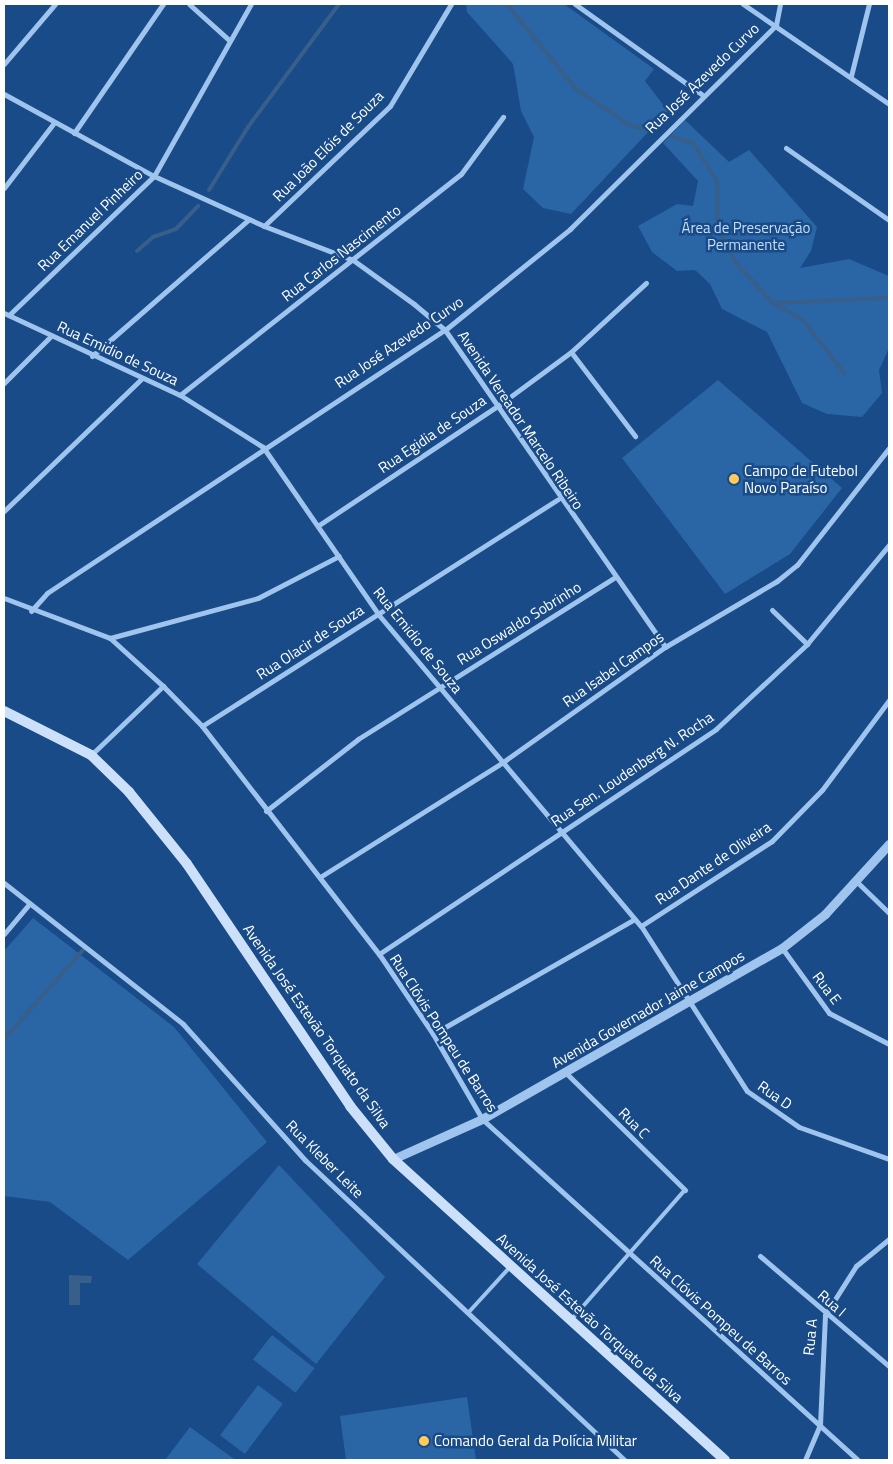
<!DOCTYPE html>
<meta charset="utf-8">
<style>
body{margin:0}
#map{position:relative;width:893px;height:1464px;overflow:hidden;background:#184b88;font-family:"Titillium Web",sans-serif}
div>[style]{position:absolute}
.green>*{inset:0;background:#2a65a6;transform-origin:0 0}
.water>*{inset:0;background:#385e8a}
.stream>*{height:4px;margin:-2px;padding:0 2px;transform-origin:2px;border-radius:2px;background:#385e8a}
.service>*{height:4px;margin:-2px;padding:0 2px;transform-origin:2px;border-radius:2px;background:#9fc4ed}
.minor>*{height:5px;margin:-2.5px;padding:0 2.5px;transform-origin:2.5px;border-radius:2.5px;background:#9fc4ed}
.tertiary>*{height:9px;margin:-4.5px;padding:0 4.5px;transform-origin:4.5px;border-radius:4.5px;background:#9fc4ed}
.secondary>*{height:10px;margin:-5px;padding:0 5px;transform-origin:5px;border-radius:5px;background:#cce1f9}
.dots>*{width:14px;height:14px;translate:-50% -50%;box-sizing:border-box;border:2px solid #184b88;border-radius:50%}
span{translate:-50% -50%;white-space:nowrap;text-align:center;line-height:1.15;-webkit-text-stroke:5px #184b88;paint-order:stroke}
.street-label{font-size:15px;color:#fff}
.park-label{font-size:15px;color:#c5defa}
.poi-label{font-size:15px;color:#fff}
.left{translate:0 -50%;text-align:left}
.frame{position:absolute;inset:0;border:5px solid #fff;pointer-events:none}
</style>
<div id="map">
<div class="green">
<i style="clip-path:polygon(466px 4px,564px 4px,654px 69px,645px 81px,668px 111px,571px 214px,543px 208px,523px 189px,534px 137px,521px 111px,513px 64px,467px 12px)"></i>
<i style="clip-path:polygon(685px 120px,729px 162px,749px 150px,817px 227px,811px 251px,800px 268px,849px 259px,889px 276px,889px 348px,879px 370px,882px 393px,862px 417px,827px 414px,802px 403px,767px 332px,722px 309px,710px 284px,695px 270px,677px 271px,652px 252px,638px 226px,677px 204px,693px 206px,698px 181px,663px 143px)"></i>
<i style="clip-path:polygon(718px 380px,842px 488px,790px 554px,725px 594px,622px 458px)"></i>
<i style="clip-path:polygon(33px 918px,174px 1027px,267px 1142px,128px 1260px,50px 1202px,4px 1196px,4px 951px)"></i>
<i style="clip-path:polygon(279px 1165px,385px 1277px,316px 1364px,197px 1264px)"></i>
<i style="left:272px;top:1335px;width:54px;height:31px;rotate:38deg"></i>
<i style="left:258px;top:1385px;width:31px;height:63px;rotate:37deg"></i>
<i style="clip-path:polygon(467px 1397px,476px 1460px,346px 1460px,340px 1416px)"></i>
<i style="clip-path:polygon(190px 1427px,234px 1459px,233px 1460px,165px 1460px)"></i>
</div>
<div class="water">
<i style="clip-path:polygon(69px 1275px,92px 1276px,91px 1283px,80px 1283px,80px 1305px,69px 1305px)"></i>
</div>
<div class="stream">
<i style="left:507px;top:4px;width:108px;rotate:51deg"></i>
<i style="left:575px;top:88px;width:66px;rotate:33.9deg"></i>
<i style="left:630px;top:125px;width:23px;rotate:15deg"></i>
<i style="left:672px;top:137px;width:22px;rotate:16deg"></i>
<i style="left:693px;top:143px;width:45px;rotate:57.7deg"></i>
<i style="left:717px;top:181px;width:48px;rotate:88.8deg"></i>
<i style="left:718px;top:229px;width:37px;rotate:63deg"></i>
<i style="left:735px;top:262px;width:56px;rotate:47.2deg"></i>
<i style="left:773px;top:303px;width:34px;rotate:30deg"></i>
<i style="left:803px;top:320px;width:67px;rotate:52.3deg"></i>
<i style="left:209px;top:190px;width:74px;rotate:-58.2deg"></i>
<i style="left:248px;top:127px;width:153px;rotate:-53.5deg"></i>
<i style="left:137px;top:251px;width:21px;rotate:-41deg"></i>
<i style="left:153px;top:237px;width:24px;rotate:-19deg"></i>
<i style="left:176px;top:229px;width:32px;rotate:-46deg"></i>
<i style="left:774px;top:303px;width:115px;rotate:-2.5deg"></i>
<i style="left:4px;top:1039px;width:119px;rotate:-48.4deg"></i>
</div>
<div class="service">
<i style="left:468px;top:1313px;width:62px;rotate:-47.6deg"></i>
<i style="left:571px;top:1320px;width:173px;rotate:-48.8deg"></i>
</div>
<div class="minor">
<i style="left:189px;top:4px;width:54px;rotate:42deg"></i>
<i style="left:575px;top:4px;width:155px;rotate:35.5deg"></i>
<i style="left:743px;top:4px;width:177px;rotate:34.4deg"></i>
<i style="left:4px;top:64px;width:79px;rotate:-49.6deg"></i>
<i style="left:851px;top:76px;width:74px;rotate:-76deg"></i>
<i style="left:4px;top:94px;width:171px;rotate:28.7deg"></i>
<i style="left:154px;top:176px;width:121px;rotate:24.4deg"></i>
<i style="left:264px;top:226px;width:95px;rotate:20.9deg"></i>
<i style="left:353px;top:260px;width:75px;rotate:35.8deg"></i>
<i style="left:414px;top:304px;width:40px;rotate:40deg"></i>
<i style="left:445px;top:330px;width:386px;rotate:55.2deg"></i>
<i style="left:74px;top:133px;width:157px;rotate:-55.4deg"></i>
<i style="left:786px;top:148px;width:126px;rotate:35deg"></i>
<i style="left:4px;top:188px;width:81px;rotate:-52.6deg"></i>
<i style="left:264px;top:226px;width:174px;rotate:-43.6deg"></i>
<i style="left:390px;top:106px;width:119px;rotate:-59.1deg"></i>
<i style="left:4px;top:313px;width:194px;rotate:25deg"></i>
<i style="left:180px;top:395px;width:98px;rotate:32.1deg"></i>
<i style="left:263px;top:447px;width:203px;rotate:55.4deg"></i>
<i style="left:378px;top:614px;width:408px;rotate:49.9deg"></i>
<i style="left:641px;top:926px;width:196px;rotate:57.3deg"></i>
<i style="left:747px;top:1091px;width:63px;rotate:34.7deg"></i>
<i style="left:799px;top:1127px;width:96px;rotate:19.6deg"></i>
<i style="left:9px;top:315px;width:201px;rotate:-43.8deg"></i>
<i style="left:154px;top:176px;width:197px;rotate:-60.6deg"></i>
<i style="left:571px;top:352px;width:106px;rotate:52.7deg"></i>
<i style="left:92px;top:356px;width:208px;rotate:-41.1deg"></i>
<i style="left:4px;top:383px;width:66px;rotate:-45deg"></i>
<i style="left:180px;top:395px;width:357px;rotate:-38.2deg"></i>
<i style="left:461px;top:174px;width:71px;rotate:-53.6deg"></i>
<i style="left:4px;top:511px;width:190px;rotate:-43.9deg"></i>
<i style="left:319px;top:525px;width:216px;rotate:-33.7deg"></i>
<i style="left:499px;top:405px;width:89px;rotate:-36.4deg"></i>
<i style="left:571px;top:352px;width:102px;rotate:-42.6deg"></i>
<i style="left:4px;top:598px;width:113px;rotate:20.7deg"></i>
<i style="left:110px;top:638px;width:72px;rotate:42.2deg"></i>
<i style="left:163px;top:686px;width:56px;rotate:45.7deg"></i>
<i style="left:202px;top:726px;width:289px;rotate:52.2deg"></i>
<i style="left:379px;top:954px;width:97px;rotate:56deg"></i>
<i style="left:433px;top:1034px;width:98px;rotate:60deg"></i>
<i style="left:482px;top:1119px;width:508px;rotate:42.21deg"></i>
<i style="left:772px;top:610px;width:49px;rotate:44.2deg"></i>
<i style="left:31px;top:611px;width:24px;rotate:-48deg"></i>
<i style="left:47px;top:593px;width:477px;rotate:-33.5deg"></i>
<i style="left:445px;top:330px;width:161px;rotate:-38.9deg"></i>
<i style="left:570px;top:229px;width:290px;rotate:-44.7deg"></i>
<i style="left:776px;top:25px;width:21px;rotate:-79deg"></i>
<i style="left:110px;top:638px;width:153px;rotate:-15.1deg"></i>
<i style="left:258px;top:598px;width:91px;rotate:-27.4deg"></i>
<i style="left:202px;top:726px;width:422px;rotate:-32.5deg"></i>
<i style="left:91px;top:755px;width:100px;rotate:-43.8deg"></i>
<i style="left:266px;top:811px;width:117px;rotate:-38deg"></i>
<i style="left:358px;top:739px;width:302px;rotate:-32.2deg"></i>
<i style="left:320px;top:877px;width:216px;rotate:-32.1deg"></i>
<i style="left:503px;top:762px;width:199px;rotate:-35.4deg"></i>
<i style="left:665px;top:647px;width:130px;rotate:-30.5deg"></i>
<i style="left:777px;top:581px;width:26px;rotate:-39deg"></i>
<i style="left:797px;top:565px;width:149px;rotate:-51.8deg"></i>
<i style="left:855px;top:880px;width:47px;rotate:44.1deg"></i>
<i style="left:4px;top:883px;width:228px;rotate:38.2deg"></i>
<i style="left:183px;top:1024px;width:183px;rotate:48.1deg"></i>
<i style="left:305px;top:1160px;width:439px;rotate:43.2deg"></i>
<i style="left:641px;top:926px;width:156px;rotate:-33deg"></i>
<i style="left:772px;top:841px;width:71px;rotate:-45.6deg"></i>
<i style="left:822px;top:790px;width:112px;rotate:-53.3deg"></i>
<i style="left:4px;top:934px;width:40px;rotate:-50deg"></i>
<i style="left:782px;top:948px;width:80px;rotate:54.1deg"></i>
<i style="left:829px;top:1013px;width:68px;rotate:27.3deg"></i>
<i style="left:379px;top:954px;width:405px;rotate:-33.7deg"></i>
<i style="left:716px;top:729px;width:125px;rotate:-43deg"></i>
<i style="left:807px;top:644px;width:129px;rotate:-50.4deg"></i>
<i style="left:433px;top:1034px;width:232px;rotate:-29.7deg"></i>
<i style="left:566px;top:1073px;width:167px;rotate:44.5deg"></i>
<i style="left:760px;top:1256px;width:170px;rotate:40.5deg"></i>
<i style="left:805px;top:1460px;width:38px;rotate:-67deg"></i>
<i style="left:820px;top:1425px;width:110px;rotate:-87.4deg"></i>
<i style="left:825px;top:1315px;width:58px;rotate:-57.7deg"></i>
<i style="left:856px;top:1266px;width:43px;rotate:-39.3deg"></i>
</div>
<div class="tertiary">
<i style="left:393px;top:1159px;width:98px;rotate:-24.2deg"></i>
<i style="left:482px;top:1119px;width:345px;rotate:-29.7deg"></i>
<i style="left:782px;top:948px;width:55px;rotate:-38.3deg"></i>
<i style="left:825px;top:914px;width:95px;rotate:-47.6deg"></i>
</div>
<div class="secondary">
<i style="left:4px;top:711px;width:97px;rotate:26.8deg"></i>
<i style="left:91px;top:755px;width:53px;rotate:44.2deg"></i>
<i style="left:129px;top:792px;width:92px;rotate:51.1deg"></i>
<i style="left:187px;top:864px;width:292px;rotate:56deg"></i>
<i style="left:350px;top:1106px;width:68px;rotate:50.9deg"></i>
<i style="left:393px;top:1159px;width:448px;rotate:42.2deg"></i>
</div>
<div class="dots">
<i style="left:734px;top:479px;background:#ffcc5b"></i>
<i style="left:424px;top:1441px;background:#ffcc5b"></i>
</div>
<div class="street-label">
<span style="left:702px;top:78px;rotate:-44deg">Rua José Azevedo Curvo</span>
<span style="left:328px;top:146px;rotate:-45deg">Rua João Elóis de Souza</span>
<span style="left:90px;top:220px;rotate:-44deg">Rua Emanuel Pinheiro</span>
<span style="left:341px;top:253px;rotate:-38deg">Rua Carlos Nascimento</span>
<span style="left:399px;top:342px;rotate:-34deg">Rua José Azevedo Curvo</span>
<span style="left:118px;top:353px;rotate:25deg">Rua Emidio de Souza</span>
<span style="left:521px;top:420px;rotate:56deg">Avenida Vereador Marcelo Ribeiro</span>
<span style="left:432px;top:434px;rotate:-34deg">Rua Egidia de Souza</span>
<span style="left:519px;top:623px;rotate:-32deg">Rua Oswaldo Sobrinho</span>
<span style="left:418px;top:640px;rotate:51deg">Rua Emidio de Souza</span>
<span style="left:310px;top:642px;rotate:-33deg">Rua Olacir de Souza</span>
<span style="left:613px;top:669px;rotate:-35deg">Rua Isabel Campos</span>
<span style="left:632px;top:769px;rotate:-34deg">Rua Sen. Loudenberg N. Rocha</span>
<span style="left:713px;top:863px;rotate:-34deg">Rua Dante de Oliveira</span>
<span style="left:827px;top:988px;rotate:53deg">Rua E</span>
<span style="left:648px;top:1009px;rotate:-30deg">Avenida Governador Jaime Campos</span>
<span style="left:317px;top:1026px;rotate:55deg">Avenida José Estevão Torquato da Silva</span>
<span style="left:444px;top:1033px;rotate:57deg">Rua Clóvis Pompeu de Barros</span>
<span style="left:775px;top:1095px;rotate:35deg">Rua D</span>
<span style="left:634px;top:1123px;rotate:45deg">Rua C</span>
<span style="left:325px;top:1159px;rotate:45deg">Rua Kleber Leite</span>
<span style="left:832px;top:1303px;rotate:40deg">Rua I</span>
<span style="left:590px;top:1318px;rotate:42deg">Avenida José Estevão Torquato da Silva</span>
<span style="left:721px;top:1320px;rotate:42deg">Rua Clóvis Pompeu de Barros</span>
<span style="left:810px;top:1337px;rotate:-84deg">Rua A</span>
</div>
<div class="park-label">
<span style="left:746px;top:236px">Área de Preservação<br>Permanente</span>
</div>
<div class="poi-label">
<span class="left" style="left:744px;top:479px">Campo de Futebol<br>Novo Paraíso</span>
<span class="left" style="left:434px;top:1441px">Comando Geral da Polícia Militar</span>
</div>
<div class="frame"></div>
</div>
